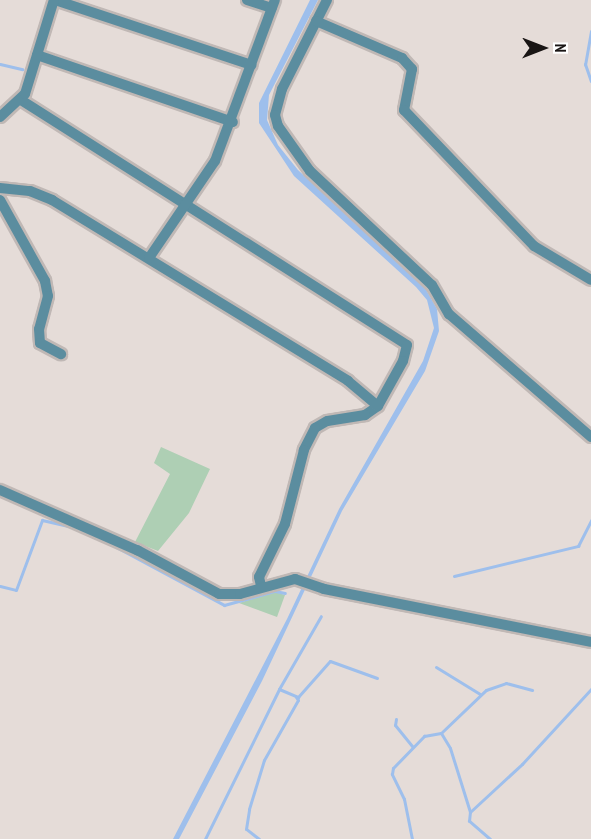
<!DOCTYPE html>
<style>
body{margin:0}
#map{position:relative;width:591px;height:839px;overflow:hidden;background:#e5dcd8;font-family:"PT Sans Narrow",sans-serif}
div>[style]{position:absolute}
.green>*{inset:0;background:#aecfb4}
.water>*{inset:0;background:#9ebfec}
.stream>*{height:3px;margin:-1.5px;padding:0 1.5px;transform-origin:1.5px;border-radius:1.5px;background:#9ebfec}
.roads{filter:drop-shadow(2px 0 #c0b8b5) drop-shadow(-2px 0 #c0b8b5) drop-shadow(0 2px #c0b8b5) drop-shadow(0 -2px #c0b8b5)}
.street>*{height:10px;margin:-5px;padding:0 5px;transform-origin:5px;border-radius:5px;background:#5b8d9f}
span{translate:-50% -50%;white-space:nowrap;text-align:center;line-height:1.15;-webkit-text-stroke:4.5px #fff;paint-order:stroke}
.north{position:absolute;left:513px;top:18px;width:60px;height:60px;-webkit-text-stroke:4px #fff;paint-order:stroke;rotate:90deg;font-size:16px;font-weight:700;line-height:24px;text-align:center;color:#191514}
.north::after{content:'';display:block;margin:auto;width:21px;height:27px;background:#191514;clip-path:polygon(50% 0,100% 100%,50% 72%,0 100%)}
</style>
<div id="map">
<div class="green">
<i style="clip-path:polygon(161px 447px,210px 469px,189px 513px,158px 551px,135px 542px,170px 474px,154px 463px)"></i>
<i style="clip-path:polygon(275px 592px,285px 595px,277px 617px,239px 603px)"></i>
</div>
<div class="water">
<i style="clip-path:polygon(310px 0,318px 0,269px 95px,267px 120px,278px 145px,298px 170px,424px 286px,437px 309px,439px 331px,425px 371px,342px 511px,262px 681px,179px 839px,173px 839px,287px 619px,339px 509px,423px 361px,434px 328px,427px 300px,416px 287px,294px 176px,259px 123px,259px 103px)"></i>
</div>
<div class="stream">
<i style="left:591px;top:31px;width:34px;rotate:100deg"></i>
<i style="left:585px;top:64px;width:18px;rotate:71deg"></i>
<i style="left:0;top:64px;width:23px;rotate:13deg"></i>
<i style="left:116px;top:547px;width:123px;rotate:28.2deg"></i>
<i style="left:224px;top:605px;width:53px;rotate:-15.4deg"></i>
<i style="left:275px;top:591px;width:10px;rotate:11deg"></i>
<i style="left:454px;top:576px;width:128px;rotate:-13.6deg"></i>
<i style="left:578px;top:546px;width:29px;rotate:-63deg"></i>
<i style="left:0;top:586px;width:16px;rotate:14deg"></i>
<i style="left:16px;top:590px;width:75px;rotate:-69.6deg"></i>
<i style="left:42px;top:520px;width:28px;rotate:13deg"></i>
<i style="left:436px;top:667px;width:52px;rotate:31.5deg"></i>
<i style="left:279px;top:689px;width:21px;rotate:23deg"></i>
<i style="left:298px;top:697px;width:48px;rotate:-48.4deg"></i>
<i style="left:330px;top:661px;width:50px;rotate:19.9deg"></i>
<i style="left:396px;top:719px;width:6px;rotate:99deg"></i>
<i style="left:395px;top:725px;width:28px;rotate:51deg"></i>
<i style="left:441px;top:733px;width:62px;rotate:-43.7deg"></i>
<i style="left:486px;top:690px;width:21px;rotate:-19deg"></i>
<i style="left:506px;top:683px;width:27px;rotate:15deg"></i>
<i style="left:205px;top:839px;width:167px;rotate:-63.7deg"></i>
<i style="left:279px;top:689px;width:84px;rotate:-60.1deg"></i>
<i style="left:259px;top:839px;width:16px;rotate:-142deg"></i>
<i style="left:246px;top:829px;width:20px;rotate:-81deg"></i>
<i style="left:249px;top:809px;width:51px;rotate:-73deg"></i>
<i style="left:264px;top:760px;width:69px;rotate:-60.5deg"></i>
<i style="left:298px;top:700px;width:4px;rotate:-124deg"></i>
<i style="left:412px;top:839px;width:41px;rotate:-101.3deg"></i>
<i style="left:404px;top:799px;width:28px;rotate:-116deg"></i>
<i style="left:392px;top:774px;width:6px;rotate:-81deg"></i>
<i style="left:393px;top:768px;width:45px;rotate:-45.9deg"></i>
<i style="left:424px;top:736px;width:17px;rotate:-10deg"></i>
<i style="left:441px;top:733px;width:17px;rotate:59deg"></i>
<i style="left:450px;top:748px;width:67px;rotate:72.6deg"></i>
<i style="left:490px;top:839px;width:28px;rotate:-139deg"></i>
<i style="left:469px;top:821px;width:9px;rotate:-84deg"></i>
<i style="left:470px;top:812px;width:71px;rotate:-42.7deg"></i>
<i style="left:522px;top:764px;width:102px;rotate:-47.4deg"></i>
</div>
<div class="roads">
<div class="street">
<i style="left:55px;top:0;width:207px;rotate:18.3deg"></i>
<i style="left:247px;top:0;width:26px;rotate:18deg"></i>
<i style="left:327px;top:0;width:100px;rotate:116.8deg"></i>
<i style="left:282px;top:89px;width:27px;rotate:105deg"></i>
<i style="left:275px;top:115px;width:11px;rotate:75deg"></i>
<i style="left:278px;top:126px;width:55px;rotate:54.6deg"></i>
<i style="left:310px;top:171px;width:167px;rotate:43.1deg"></i>
<i style="left:432px;top:285px;width:34px;rotate:60deg"></i>
<i style="left:449px;top:314px;width:188px;rotate:40.9deg"></i>
<i style="left:316px;top:21px;width:94px;rotate:23.3deg"></i>
<i style="left:402px;top:58px;width:15px;rotate:48deg"></i>
<i style="left:412px;top:69px;width:42px;rotate:101deg"></i>
<i style="left:404px;top:110px;width:188px;rotate:46.3deg"></i>
<i style="left:534px;top:246px;width:66px;rotate:30.8deg"></i>
<i style="left:37px;top:55px;width:207px;rotate:18.9deg"></i>
<i style="left:21px;top:100px;width:457px;rotate:32.4deg"></i>
<i style="left:407px;top:345px;width:16px;rotate:104deg"></i>
<i style="left:403px;top:361px;width:51px;rotate:119.1deg"></i>
<i style="left:378px;top:406px;width:16px;rotate:145deg"></i>
<i style="left:365px;top:415px;width:38px;rotate:171deg"></i>
<i style="left:327px;top:421px;width:14px;rotate:150deg"></i>
<i style="left:315px;top:428px;width:25px;rotate:117deg"></i>
<i style="left:304px;top:450px;width:76px;rotate:104.4deg"></i>
<i style="left:285px;top:524px;width:59px;rotate:116.1deg"></i>
<i style="left:259px;top:577px;width:9px;rotate:77deg"></i>
<i style="left:0;top:117px;width:34px;rotate:-43deg"></i>
<i style="left:25px;top:94px;width:98px;rotate:-72.9deg"></i>
<i style="left:0;top:188px;width:30px;rotate:6deg"></i>
<i style="left:30px;top:191px;width:24px;rotate:22deg"></i>
<i style="left:52px;top:200px;width:347px;rotate:31.4deg"></i>
<i style="left:348px;top:381px;width:39px;rotate:40deg"></i>
<i style="left:0;top:200px;width:93px;rotate:60.9deg"></i>
<i style="left:45px;top:281px;width:15px;rotate:79deg"></i>
<i style="left:48px;top:296px;width:34px;rotate:105deg"></i>
<i style="left:39px;top:329px;width:14px;rotate:86deg"></i>
<i style="left:40px;top:343px;width:24px;rotate:28deg"></i>
<i style="left:149px;top:258px;width:117px;rotate:-55.8deg"></i>
<i style="left:215px;top:161px;width:172px;rotate:-69.6deg"></i>
<i style="left:0;top:490px;width:150px;rotate:23.7deg"></i>
<i style="left:137px;top:550px;width:93px;rotate:28.2deg"></i>
<i style="left:219px;top:594px;width:21px"></i>
<i style="left:240px;top:594px;width:57px;rotate:-15.3deg"></i>
<i style="left:295px;top:579px;width:31px;rotate:19deg"></i>
<i style="left:324px;top:589px;width:272px;rotate:11.2deg"></i>
</div>
</div>
<div class="north">N</div>
</div>
